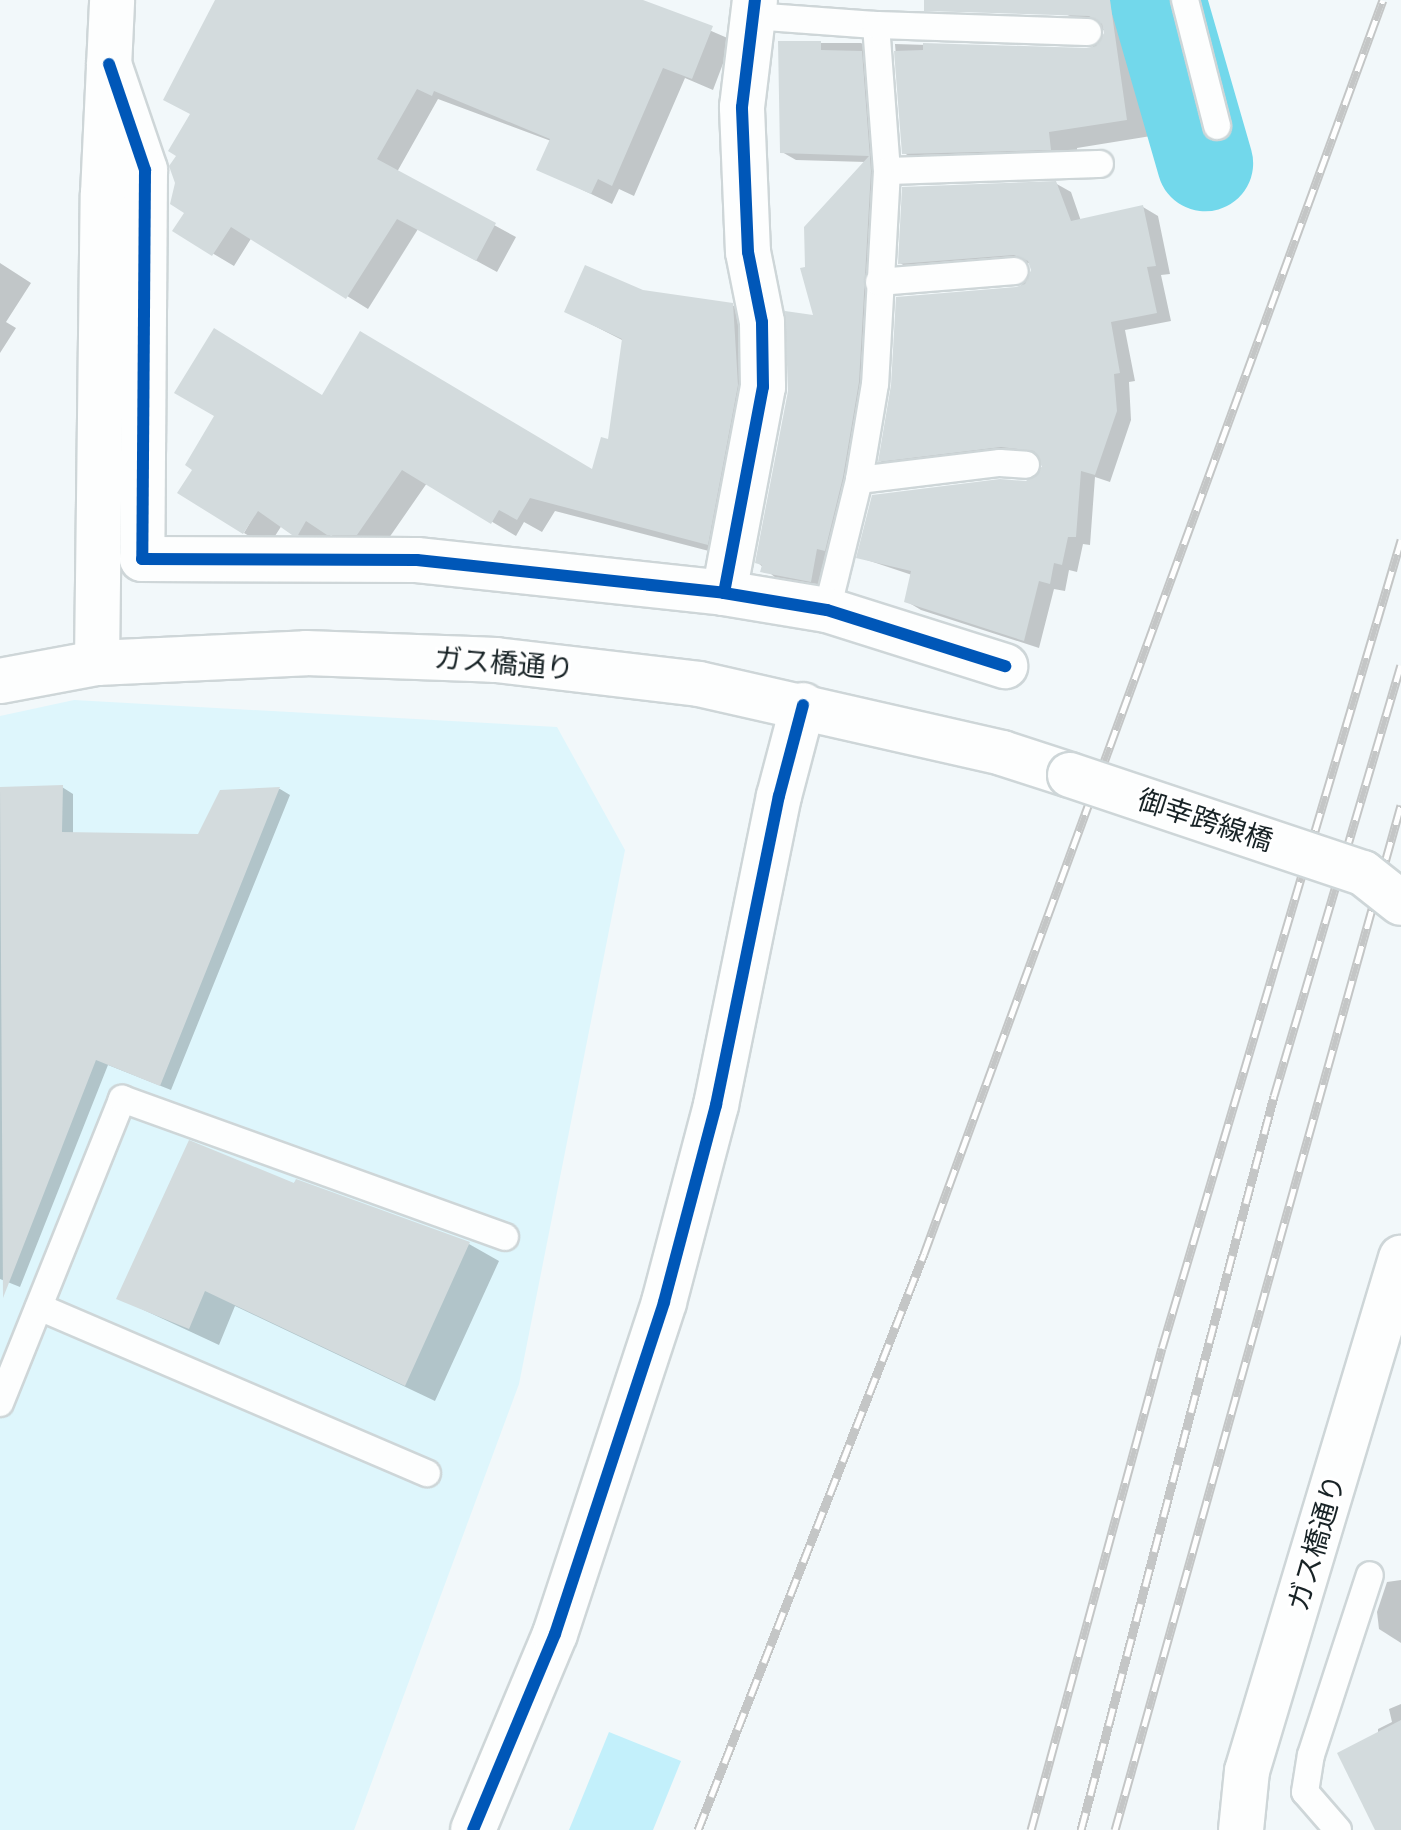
<!DOCTYPE html>
<meta charset="utf-8">
<style>
body{margin:0}
#map{position:relative;width:1401px;height:1830px;overflow:hidden;background:#f2f8fa;font-family:"Fira Sans Condensed","Noto Sans JP",sans-serif}
div>[style]{position:absolute}
.built>*{inset:0;background:#def6fc}
.green>*{inset:0;background:#c3f0fb}
.shadow>*{inset:0;background:#0003}
.river>*{height:96px;margin:-48px;padding:0 48px;transform-origin:48px;border-radius:48px;background:#72d8eb}
.building>*{inset:0;background:#d3dbdd}
.roads{filter:drop-shadow(2px 0 #ced6d8) drop-shadow(-2px 0 #ced6d8) drop-shadow(0 2px #ced6d8) drop-shadow(0 -2px #ced6d8)}
.service>*{height:26px;margin:-13px;padding:0 13px;transform-origin:13px;border-radius:13px;background:#fdfefe}
.minor>*{height:44px;margin:-22px;padding:0 22px;transform-origin:22px;border-radius:22px;background:#fdfefe}
.tertiary>*{height:44px;margin:-22px;padding:0 22px;transform-origin:22px;border-radius:22px;background:#fdfefe}
.secondary>*{height:44px;margin:-22px;padding:0 22px;transform-origin:22px;border-radius:22px;background:#fdfefe}
.rail>*{height:9px;margin-top:-4.5px;transform-origin:0;background:repeating-linear-gradient(90deg,#fff 0 18px,#c4c6c6 0 36px);box-sizing:border-box;border-block:2px solid #c4c6c6}
.bridges{filter:drop-shadow(2px 0 #ced6d8) drop-shadow(-2px 0 #ced6d8) drop-shadow(0 2px #ced6d8) drop-shadow(0 -2px #ced6d8)}
.secondary-bridge>*{height:44px;margin:-22px;padding:0 22px;transform-origin:22px;border-radius:22px;background:#fdfefe}
.cycleway>*{height:12px;margin:-6px;padding:0 6px;transform-origin:6px;border-radius:6px;background:#0057b8}
span{translate:-50% -50%;white-space:nowrap;text-align:center;line-height:1.15;-webkit-text-stroke:6px #fff;paint-order:stroke}
.street-label{font-size:28px;color:#182326}
</style>
<div id="map">
<div class="built">
<i style="clip-path:polygon(74px 700px,557px 727px,625px 850px,519px 1384px,354px 1830px,0 1830px,0 716px)"></i>
</div>
<div class="green">
<i style="clip-path:polygon(609px 1732px,681px 1761px,653px 1830px,569px 1830px)"></i>
</div>
<div class="shadow">
<i style="clip-path:polygon(217px 0,640px 0,732px 40px,713px 90px,685px 78px,634px 196px,619px 189px,612px 204px,539px 169px,551px 141px,438px 99px,397px 172px,516px 237px,497px 272px,418px 229px,368px 309px,252px 237px,234px 266px,175px 231px,187px 212px,177px 183px)"></i>
<i style="clip-path:polygon(982px 0,1139px 0,1151px 136px,1077px 148px,1079px 165px,933px 170px,904px 153px,895px 44px,1089px 50px,1108px 32px,1065px 14px)"></i>
<i style="clip-path:polygon(780px 43px,861px 43px,875px 52px,873px 391px,825px 589px,777px 579px,757px 562px,816px 318px,807px 269px,866px 162px,796px 160px,782px 152px)"></i>
<i style="clip-path:polygon(1055px 183px,1071px 192px,1081px 221px,1143px 207px,1158px 216px,1170px 274px,1161px 275px,1171px 321px,1125px 330px,1135px 381px,1129px 382px,1131px 420px,1110px 482px,1095px 477px,1090px 545px,1083px 544px,1077px 572px,1069px 570px,1065px 591px,1054px 589px,1039px 648px,921px 610px,906px 601px,912px 575px,858px 557px,1026px 483px,1044px 465px,1040px 458px,1018px 455px,895px 469px,880px 461px,1033px 271px,1030px 263px,915px 272px,900px 263px)"></i>
<i style="clip-path:polygon(0 263px,31px 283px,6px 322px,16px 328px,0 353px)"></i>
<i style="clip-path:polygon(643px 292px,732px 305px,757px 319px,732px 557px,555px 511px,542px 532px,524px 522px,516px 536px,427px 483px,382px 548px,353px 548px,331px 535px,318px 547px,282px 525px,268px 547px,244px 533px,323px 397px,594px 472px,609px 441px,624px 341px,567px 312px)"></i>
<i style="clip-path:polygon(62px 787px,73px 794px,73px 834px,200px 836px,222px 792px,280px 789px,290px 795px,171px 1090px,108px 1065px,20px 1287px,0 1279px,0 789px)"></i>
<i style="clip-path:polygon(297px 1181px,469px 1244px,499px 1261px,435px 1401px,235px 1306px,219px 1345px,118px 1298px)"></i>
<i style="clip-path:polygon(1401px 1580px,1401px 1643px,1379px 1629px,1377px 1612px,1387px 1582px)"></i>
<i style="clip-path:polygon(1401px 1704px,1401px 1830px,1379px 1830px,1378px 1729px,1392px 1722px,1389px 1709px)"></i>
</div>
<div class="river">
<i style="left:1158px;top:0;width:170px;rotate:73.9deg"></i>
</div>
<div class="building">
<i style="clip-path:polygon(215px 0,643px 0,713px 26px,692px 79px,663px 68px,612px 186px,598px 179px,591px 194px,536px 170px,550px 139px,434px 91px,432px 96px,417px 89px,377px 159px,496px 223px,476px 261px,397px 219px,346px 299px,231px 227px,212px 256px,172px 231px,184px 213px,170px 204px,175px 183px,169px 166px,176px 156px,168px 151px,190px 114px,163px 100px)"></i>
<i style="clip-path:polygon(924px 0,1110px 0,1127px 120px,1049px 132px,1051px 150px,902px 154px,894px 51px,923px 50px,923px 43px,1087px 48px,1096px 46px,1104px 33px,1102px 24px,1089px 16px,924px 11px)"></i>
<i style="clip-path:polygon(778px 41px,821px 41px,821px 50px,862px 51px,871px 171px,859px 382px,843px 477px,825px 551px,817px 549px,811px 582px,760px 572px,762px 565px,755px 563px,788px 391px,785px 311px,813px 315px,800px 268px,805px 267px,804px 227px,869px 156px,780px 153px)"></i>
<i style="clip-path:polygon(1056px 181px,1071px 221px,1143px 205px,1156px 266px,1147px 267px,1157px 313px,1111px 322px,1120px 373px,1114px 374px,1117px 411px,1095px 475px,1081px 471px,1076px 537px,1068px 537px,1062px 565px,1054px 563px,1050px 584px,1039px 581px,1024px 641px,904px 602px,911px 571px,856px 558px,872px 495px,1000px 479px,1026px 481px,1042px 467px,1034px 451px,1001px 447px,878px 462px,891px 385px,896px 297px,1016px 287px,1025px 284px,1031px 270px,1028px 261px,1014px 255px,898px 264px,902px 187px)"></i>
<i style="clip-path:polygon(585px 265px,643px 290px,733px 303px,738px 385px,708px 545px,530px 498px,517px 520px,499px 510px,491px 524px,402px 470px,357px 535px,327px 535px,306px 521px,298px 535px,292px 535px,258px 511px,243px 534px,177px 493px,192px 470px,185px 465px,214px 416px,174px 393px,214px 328px,322px 395px,360px 331px,592px 469px,601px 437px,608px 439px,622px 339px,564px 312px)"></i>
<i style="clip-path:polygon(63px 785px,62px 832px,198px 834px,220px 790px,280px 787px,160px 1086px,96px 1060px,3px 1298px,0 787px)"></i>
<i style="clip-path:polygon(189px 1140px,294px 1183px,296px 1179px,470px 1242px,405px 1386px,205px 1291px,189px 1329px,116px 1299px)"></i>
<i style="clip-path:polygon(1401px 1720px,1401px 1830px,1375px 1830px,1337px 1753px)"></i>
</div>
<div class="roads">
<div class="service">
<i style="left:1185px;top:0;width:130px;rotate:75.7deg"></i>
<i style="left:752px;top:16px;width:124px;rotate:4.2deg"></i>
<i style="left:876px;top:25px;width:146px;rotate:85.7deg"></i>
<i style="left:887px;top:171px;width:213px;rotate:93.2deg"></i>
<i style="left:875px;top:384px;width:97px;rotate:99.5deg"></i>
<i style="left:859px;top:480px;width:134px;rotate:103.8deg"></i>
<i style="left:876px;top:25px;width:212px;rotate:1.9deg"></i>
<i style="left:887px;top:171px;width:213px;rotate:-1.9deg"></i>
<i style="left:879px;top:282px;width:136px;rotate:-4.6deg"></i>
<i style="left:859px;top:480px;width:142px;rotate:-6.9deg"></i>
<i style="left:1000px;top:463px;width:26px;rotate:4deg"></i>
<i style="left:39px;top:1307px;width:422px;rotate:23.2deg"></i>
<i style="left:0;top:1403px;width:328px;rotate:-68.1deg"></i>
<i style="left:122px;top:1099px;width:407px;rotate:19.8deg"></i>
<i style="left:1338px;top:1830px;width:50px;rotate:-131deg"></i>
<i style="left:1305px;top:1792px;width:37px;rotate:-81deg"></i>
<i style="left:1311px;top:1755px;width:189px;rotate:-71.9deg"></i>
</div>
<div class="minor">
<i style="left:109px;top:64px;width:112px;rotate:71.2deg"></i>
<i style="left:145px;top:170px;width:389px;rotate:90.4deg"></i>
<i style="left:142px;top:559px;width:275px;rotate:0.2deg"></i>
<i style="left:417px;top:560px;width:309px;rotate:6.1deg"></i>
<i style="left:724px;top:593px;width:104px;rotate:9.4deg"></i>
<i style="left:827px;top:610px;width:187px;rotate:17.5deg"></i>
<i style="left:724px;top:593px;width:210px;rotate:-79.3deg"></i>
<i style="left:763px;top:387px;width:65px;rotate:-90.9deg"></i>
<i style="left:762px;top:322px;width:71px;rotate:-101.3deg"></i>
<i style="left:748px;top:252px;width:145px;rotate:-92.4deg"></i>
<i style="left:742px;top:107px;width:108px;rotate:-83.1deg"></i>
<i style="left:97px;top:663px;width:469px;rotate:-89.3deg"></i>
<i style="left:103px;top:194px;width:194px;rotate:-87.3deg"></i>
</div>
<div class="tertiary">
<i style="left:473px;top:1830px;width:212px;rotate:-67.3deg"></i>
<i style="left:555px;top:1634px;width:349px;rotate:-71.8deg"></i>
<i style="left:664px;top:1302px;width:204px;rotate:-75.2deg"></i>
<i style="left:716px;top:1105px;width:315px;rotate:-78.5deg"></i>
<i style="left:779px;top:796px;width:94px;rotate:-75.2deg"></i>
</div>
<div class="secondary">
<i style="left:0;top:681px;width:99px;rotate:-10.5deg"></i>
<i style="left:97px;top:663px;width:209px;rotate:-2.7deg"></i>
<i style="left:306px;top:653px;width:190px;rotate:2.1deg"></i>
<i style="left:496px;top:660px;width:204px;rotate:6.7deg"></i>
<i style="left:699px;top:684px;width:311px;rotate:12.8deg"></i>
<i style="left:1002px;top:753px;width:71px;rotate:17.9deg"></i>
<i style="left:1241px;top:1830px;width:59px;rotate:-84.2deg"></i>
<i style="left:1247px;top:1771px;width:536px;rotate:-73.29deg"></i>
</div>
</div>
<div class="rail">
<i style="left:698px;top:1830px;width:619px;rotate:-68.58deg"></i>
<i style="left:924px;top:1254px;width:1335px;rotate:-69.9deg"></i>
<i style="left:1031px;top:1830px;width:499px;rotate:-74.8deg"></i>
<i style="left:1162px;top:1348px;width:843px;rotate:-73.52deg"></i>
<i style="left:1081px;top:1830px;width:759px;rotate:-75.27deg"></i>
<i style="left:1274px;top:1096px;width:449px;rotate:-73.6deg"></i>
<i style="left:1115px;top:1830px;width:1064px;rotate:-74.41deg"></i>
</div>
<div class="bridges">
<div class="secondary-bridge">
<i style="left:1070px;top:775px;width:309px;rotate:18.5deg"></i>
<i style="left:1363px;top:873px;width:48px;rotate:38.3deg"></i>
</div>
</div>
<div class="cycleway">
<i style="left:109px;top:64px;width:112px;rotate:71.2deg"></i>
<i style="left:145px;top:170px;width:389px;rotate:90.4deg"></i>
<i style="left:142px;top:559px;width:275px;rotate:0.2deg"></i>
<i style="left:417px;top:560px;width:309px;rotate:6.1deg"></i>
<i style="left:724px;top:593px;width:104px;rotate:9.4deg"></i>
<i style="left:827px;top:610px;width:187px;rotate:17.5deg"></i>
<i style="left:724px;top:593px;width:210px;rotate:-79.3deg"></i>
<i style="left:763px;top:387px;width:65px;rotate:-90.9deg"></i>
<i style="left:762px;top:322px;width:71px;rotate:-101.3deg"></i>
<i style="left:748px;top:252px;width:145px;rotate:-92.4deg"></i>
<i style="left:742px;top:107px;width:108px;rotate:-83.1deg"></i>
<i style="left:473px;top:1830px;width:212px;rotate:-67.3deg"></i>
<i style="left:555px;top:1634px;width:349px;rotate:-71.8deg"></i>
<i style="left:664px;top:1302px;width:204px;rotate:-75.2deg"></i>
<i style="left:716px;top:1105px;width:315px;rotate:-78.5deg"></i>
<i style="left:779px;top:796px;width:94px;rotate:-75.2deg"></i>
</div>
<div class="street-label">
<span style="left:504px;top:664px;rotate:5deg">ガス橋通り</span>
<span style="left:1205px;top:821px;rotate:18deg">御幸跨線橋</span>
<span style="left:1317px;top:1543px;rotate:-74deg">ガス橋通り</span>
</div>
</div>
